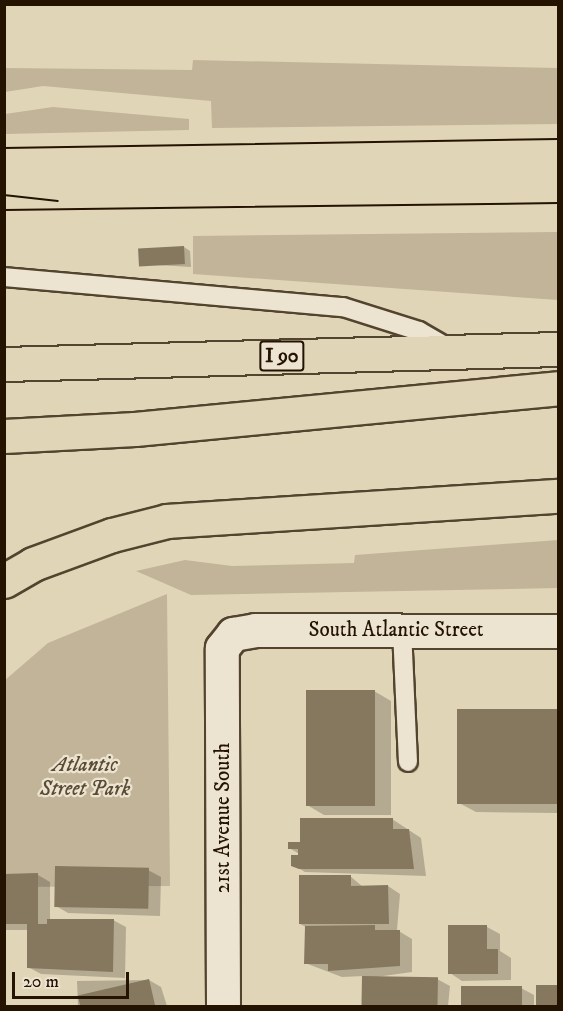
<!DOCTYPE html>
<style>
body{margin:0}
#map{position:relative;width:563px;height:1011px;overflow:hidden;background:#e1d5b7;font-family:"IM FELL DW Pica",serif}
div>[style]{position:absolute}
.green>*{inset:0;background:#c1b498}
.shadow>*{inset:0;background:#0003;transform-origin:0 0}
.building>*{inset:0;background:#86785f;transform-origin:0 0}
.roads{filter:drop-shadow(2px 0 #52442e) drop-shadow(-2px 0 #52442e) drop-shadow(0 2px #52442e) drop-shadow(0 -2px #52442e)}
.lane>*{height:18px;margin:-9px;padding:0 9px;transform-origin:9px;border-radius:9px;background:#ece4d0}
.street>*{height:33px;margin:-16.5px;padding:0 16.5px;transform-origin:16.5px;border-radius:16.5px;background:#ece4d0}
.highway>*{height:33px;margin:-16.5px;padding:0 16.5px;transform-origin:16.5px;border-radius:16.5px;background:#e1d5b7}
.tram>*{height:1.5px;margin:-0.75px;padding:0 0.75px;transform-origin:0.75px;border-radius:0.75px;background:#231300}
span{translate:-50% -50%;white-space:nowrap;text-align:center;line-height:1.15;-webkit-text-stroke:4.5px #ece4d0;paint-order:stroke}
.shield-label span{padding:2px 4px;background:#ece4d0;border:2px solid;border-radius:4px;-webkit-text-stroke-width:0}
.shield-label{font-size:20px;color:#231300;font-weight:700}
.street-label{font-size:21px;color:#231300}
.park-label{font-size:21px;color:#5a4b35;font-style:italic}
.frame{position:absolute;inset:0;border:6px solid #231300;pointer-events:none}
.scale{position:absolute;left:12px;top:972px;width:117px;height:27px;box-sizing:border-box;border:3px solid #231300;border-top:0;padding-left:8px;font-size:18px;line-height:21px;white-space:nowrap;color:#231300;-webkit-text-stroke:4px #ece4d0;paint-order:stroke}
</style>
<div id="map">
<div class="green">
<i style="clip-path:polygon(193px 60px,558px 68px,558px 124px,212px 128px,211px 101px,43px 86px,5px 92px,5px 68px,192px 70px)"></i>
<i style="clip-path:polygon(53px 107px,189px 119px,189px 130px,5px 134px,5px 114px)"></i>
<i style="clip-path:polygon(558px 232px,558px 300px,193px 274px,193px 236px)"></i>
<i style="clip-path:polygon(558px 540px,558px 588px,191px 595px,136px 571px,185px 560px,232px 566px,354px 563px,355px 555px)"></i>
<i style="clip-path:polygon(167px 594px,170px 886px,5px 887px,4px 681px,48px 643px)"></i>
</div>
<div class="shadow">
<i style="clip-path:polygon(184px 247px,190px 251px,191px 267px,140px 264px)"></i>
<i style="clip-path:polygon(374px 691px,391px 701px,391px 815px,324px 815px,307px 805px)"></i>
<i style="clip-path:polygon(459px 710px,558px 710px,558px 813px,476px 812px,459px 803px)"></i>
<i style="clip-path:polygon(392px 819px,421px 838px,426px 876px,305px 872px,293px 865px,303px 856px,289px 848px)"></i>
<i style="clip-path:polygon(148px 870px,161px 877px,160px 916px,68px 913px,56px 906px)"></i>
<i style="clip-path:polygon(4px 875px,38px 875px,50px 882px,50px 920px,113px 920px,126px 927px,125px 978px,41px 974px,28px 967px,28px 930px,4px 930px)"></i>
<i style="clip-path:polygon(350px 876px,363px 887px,388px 886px,400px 894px,397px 930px,412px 939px,412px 972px,369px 978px,437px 979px,450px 986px,448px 1006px,364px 1006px,364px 976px,342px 977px,305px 963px,306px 927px,300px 924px)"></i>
<i style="clip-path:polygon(449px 927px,487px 927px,500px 934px,500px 951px,511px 958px,511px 980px,462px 981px,450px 973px)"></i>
<i style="clip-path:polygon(149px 980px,161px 987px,167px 1006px,78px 1006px,77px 981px)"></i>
<i style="left:538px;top:987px;width:20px;height:19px"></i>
<i style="clip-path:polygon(462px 988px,521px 988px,534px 995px,534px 1006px,462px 1006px)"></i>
</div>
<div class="building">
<i style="left:184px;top:246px;width:18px;height:46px;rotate:87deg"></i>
<i style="left:306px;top:690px;width:69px;height:116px"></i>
<i style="left:457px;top:709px;width:101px;height:95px"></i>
<i style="clip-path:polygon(300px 818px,393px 818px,393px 829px,409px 829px,414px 869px,299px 869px,291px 866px,291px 855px,298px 855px,298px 849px,288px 849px,288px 842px,300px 842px)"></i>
<i style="left:55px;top:866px;width:94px;height:41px;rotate:1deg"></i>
<i style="clip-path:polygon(38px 873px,38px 924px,47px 924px,47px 919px,114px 919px,113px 972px,27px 968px,27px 924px,4px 924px,4px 874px)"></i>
<i style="clip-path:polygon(299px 875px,351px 875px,351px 886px,388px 885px,389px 924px,299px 924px)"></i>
<i style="clip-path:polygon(375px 925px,375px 930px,400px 930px,400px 966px,328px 971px,328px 964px,304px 964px,305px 926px)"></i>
<i style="clip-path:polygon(448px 925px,487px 925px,487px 949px,498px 949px,498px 974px,448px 974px)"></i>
<i style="left:362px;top:976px;width:76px;height:30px;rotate:1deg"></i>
<i style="left:149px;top:979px;width:28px;height:73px;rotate:77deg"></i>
<i style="left:536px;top:985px;width:22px;height:21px"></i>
<i style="left:461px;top:986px;width:61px;height:20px"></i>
</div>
<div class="roads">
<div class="lane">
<i style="left:4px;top:277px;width:340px;rotate:5.1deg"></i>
<i style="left:343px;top:307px;width:80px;rotate:17.5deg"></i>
<i style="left:419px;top:331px;width:34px;rotate:30deg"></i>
<i style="left:402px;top:630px;width:132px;rotate:87.4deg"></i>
</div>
<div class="street">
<i style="left:223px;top:1006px;width:358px;rotate:-90.2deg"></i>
<i style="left:222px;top:648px;width:18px;rotate:-52deg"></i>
<i style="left:233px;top:634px;width:22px;rotate:-10deg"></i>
<i style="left:255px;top:630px;width:303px;rotate:0.2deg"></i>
</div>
<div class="highway">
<i style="left:4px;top:364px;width:554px;rotate:-1.55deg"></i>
<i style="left:4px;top:436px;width:131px;rotate:-3.1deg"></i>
<i style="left:135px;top:429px;width:425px;rotate:-5.5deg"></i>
<i style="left:4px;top:581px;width:34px;rotate:-30deg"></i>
<i style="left:33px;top:564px;width:84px;rotate:-20.2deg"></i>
<i style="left:112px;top:535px;width:57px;rotate:-14.3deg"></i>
<i style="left:167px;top:521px;width:392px;rotate:-3.7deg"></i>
</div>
</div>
<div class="tram">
<i style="left:4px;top:148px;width:554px;rotate:-0.93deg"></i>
<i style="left:4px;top:195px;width:54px;rotate:6.3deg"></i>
<i style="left:4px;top:210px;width:554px;rotate:-0.72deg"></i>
</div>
<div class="shield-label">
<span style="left:282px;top:356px">I 90</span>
</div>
<div class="street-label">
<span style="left:396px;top:630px">South Atlantic Street</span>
<span style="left:223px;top:818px;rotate:-90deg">21st Avenue South</span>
</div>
<div class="park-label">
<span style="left:85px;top:777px">Atlantic<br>Street Park</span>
</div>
<div class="frame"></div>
<div class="scale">20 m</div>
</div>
